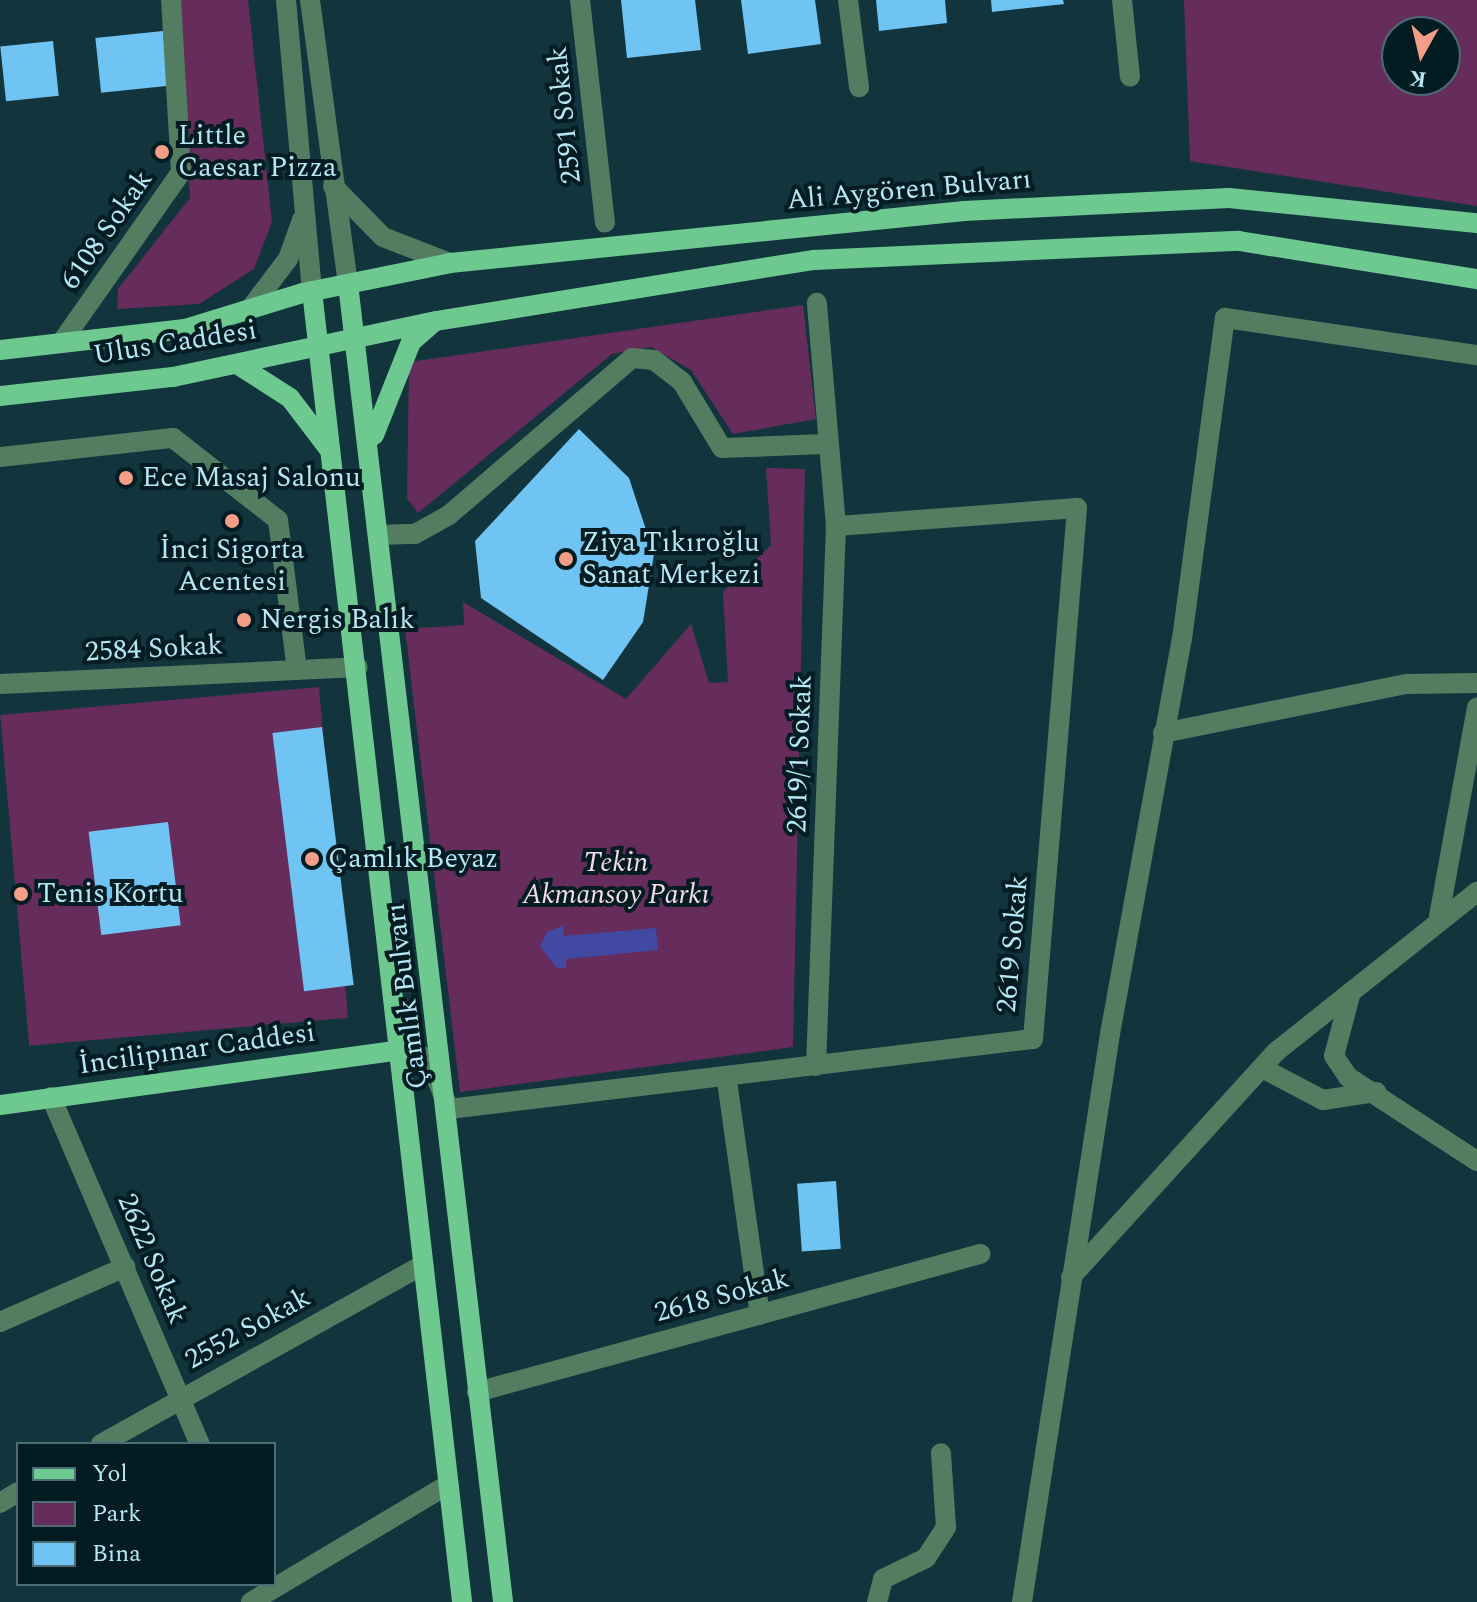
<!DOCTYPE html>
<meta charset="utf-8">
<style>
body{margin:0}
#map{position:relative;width:1477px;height:1602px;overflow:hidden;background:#12353d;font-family:Spectral,serif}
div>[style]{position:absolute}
.green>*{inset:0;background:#662c5b;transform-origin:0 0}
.water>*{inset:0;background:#4149a2}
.building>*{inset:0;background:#6fc4f4;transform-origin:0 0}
.minor>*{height:20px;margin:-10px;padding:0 10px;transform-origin:10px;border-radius:10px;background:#537d61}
.major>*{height:20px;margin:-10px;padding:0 10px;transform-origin:10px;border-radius:10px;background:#6ec991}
.dots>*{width:22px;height:22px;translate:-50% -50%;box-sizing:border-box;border:4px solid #031c21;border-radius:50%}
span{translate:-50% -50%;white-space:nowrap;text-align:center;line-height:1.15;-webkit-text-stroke:8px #031c21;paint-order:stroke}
.street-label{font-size:28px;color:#b6e7f4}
.poi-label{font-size:28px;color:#b6e7f4}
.left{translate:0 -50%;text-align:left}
.park-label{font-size:28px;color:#f3dbec;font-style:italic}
.legend{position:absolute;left:16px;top:1442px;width:260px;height:144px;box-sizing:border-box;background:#031c21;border:2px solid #4b6d75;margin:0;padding:10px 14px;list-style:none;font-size:24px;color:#b6e7f4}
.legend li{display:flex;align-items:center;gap:16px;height:40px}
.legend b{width:40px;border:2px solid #4b6d75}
.north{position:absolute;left:1381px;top:16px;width:80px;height:80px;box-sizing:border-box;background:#031c21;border:2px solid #4b6d75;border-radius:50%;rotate:188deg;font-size:22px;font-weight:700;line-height:32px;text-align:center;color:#b6e7f4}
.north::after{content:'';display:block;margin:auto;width:28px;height:36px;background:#f49e88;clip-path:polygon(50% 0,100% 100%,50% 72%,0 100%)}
</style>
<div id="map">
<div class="green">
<i style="clip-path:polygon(176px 0,248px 0,272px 222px,254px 269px,199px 304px,117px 309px,118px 289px,190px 198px)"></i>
<i style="clip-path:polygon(evenodd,1184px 0,1477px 0,1477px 206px,1190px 161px,1184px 0,1445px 32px,1445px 80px,1397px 80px,1397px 32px,1445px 32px)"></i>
<i style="clip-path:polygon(803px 305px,816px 419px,733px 434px,691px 370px,651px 347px,612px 354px,418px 513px,407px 498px,409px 362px)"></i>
<i style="clip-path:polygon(766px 468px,805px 469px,793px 1047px,460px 1092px,405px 629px,464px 625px,463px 602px,626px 699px,691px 624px,709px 683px,728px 682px,723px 592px,771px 545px)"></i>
<i style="left:319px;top:687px;width:332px;height:320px;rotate:85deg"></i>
</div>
<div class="water">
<i style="clip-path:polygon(563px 926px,564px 936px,656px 928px,658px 950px,566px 959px,566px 968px,557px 968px,540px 947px,547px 932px)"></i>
</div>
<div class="building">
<i style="clip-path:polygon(621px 0,695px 0,701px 50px,627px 58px)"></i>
<i style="clip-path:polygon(741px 0,815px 0,821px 44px,748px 54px)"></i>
<i style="clip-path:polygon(876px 0,945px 0,947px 23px,879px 31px)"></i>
<i style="clip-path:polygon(991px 0,1063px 0,1064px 4px,992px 12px)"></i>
<i style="left:163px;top:31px;width:55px;height:68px;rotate:84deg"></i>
<i style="left:53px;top:41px;width:55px;height:53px;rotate:84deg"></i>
<i style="clip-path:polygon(579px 429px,629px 478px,654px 554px,643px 622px,603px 680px,481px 598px,475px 541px)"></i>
<i style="left:322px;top:727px;width:260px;height:50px;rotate:83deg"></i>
<i style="left:168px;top:822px;width:104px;height:80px;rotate:83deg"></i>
<i style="left:836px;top:1181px;width:68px;height:39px;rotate:86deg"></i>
</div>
<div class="minor">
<i style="left:286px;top:0;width:292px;rotate:84.9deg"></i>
<i style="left:310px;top:0;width:287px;rotate:82.4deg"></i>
<i style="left:580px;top:0;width:224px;rotate:83.6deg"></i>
<i style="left:848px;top:0;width:88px;rotate:82.8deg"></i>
<i style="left:1122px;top:0;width:77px;rotate:84.1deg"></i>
<i style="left:333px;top:186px;width:71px;rotate:45.6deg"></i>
<i style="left:383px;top:237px;width:72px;rotate:21.2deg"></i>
<i style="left:250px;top:309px;width:63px;rotate:-52.8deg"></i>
<i style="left:288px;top:259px;width:41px;rotate:-70.3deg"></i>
<i style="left:61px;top:343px;width:209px;rotate:-54.9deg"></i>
<i style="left:181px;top:172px;width:172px;rotate:-93.3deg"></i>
<i style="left:0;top:457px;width:174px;rotate:-6.3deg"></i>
<i style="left:173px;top:438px;width:133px;rotate:38deg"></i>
<i style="left:278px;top:520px;width:151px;rotate:82.8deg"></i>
<i style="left:381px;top:535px;width:34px;rotate:-2deg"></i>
<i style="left:415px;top:534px;width:39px;rotate:-29deg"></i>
<i style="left:449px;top:515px;width:241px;rotate:-40.6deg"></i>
<i style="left:632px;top:358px;width:22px;rotate:5deg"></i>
<i style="left:654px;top:360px;width:36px;rotate:38deg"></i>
<i style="left:682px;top:382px;width:77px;rotate:58.8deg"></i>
<i style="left:722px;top:448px;width:102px;rotate:-2.2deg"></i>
<i style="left:0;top:684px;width:358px;rotate:-2.7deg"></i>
<i style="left:1163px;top:733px;width:249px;rotate:-11.4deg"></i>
<i style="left:1407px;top:684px;width:70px;rotate:-0.8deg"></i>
<i style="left:1438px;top:922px;width:218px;rotate:-79.7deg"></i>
<i style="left:1351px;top:992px;width:66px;rotate:104.9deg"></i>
<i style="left:1334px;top:1056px;width:25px;rotate:56deg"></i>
<i style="left:1348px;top:1077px;width:154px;rotate:33.1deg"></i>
<i style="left:402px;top:1050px;width:27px;rotate:17deg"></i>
<i style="left:428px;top:1058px;width:55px;rotate:67.6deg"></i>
<i style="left:449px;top:1109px;width:588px;rotate:-6.84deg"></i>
<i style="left:1033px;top:1039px;width:533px;rotate:-85.26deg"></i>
<i style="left:1077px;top:508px;width:242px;rotate:175.7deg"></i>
<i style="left:816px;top:1066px;width:540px;rotate:-87.88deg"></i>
<i style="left:836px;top:526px;width:224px;rotate:-94.9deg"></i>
<i style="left:1262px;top:1068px;width:69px;rotate:27.7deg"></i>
<i style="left:1323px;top:1100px;width:54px;rotate:-8.6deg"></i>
<i style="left:727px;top:1081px;width:236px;rotate:82deg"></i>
<i style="left:51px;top:1097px;width:378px;rotate:66.8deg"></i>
<i style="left:1071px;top:1277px;width:306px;rotate:-47.7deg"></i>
<i style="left:1277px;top:1051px;width:256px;rotate:-38.5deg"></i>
<i style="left:0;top:1322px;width:137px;rotate:-23.7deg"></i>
<i style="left:477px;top:1392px;width:522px;rotate:-15.34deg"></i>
<i style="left:101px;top:1444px;width:368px;rotate:-29.1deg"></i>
<i style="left:0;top:1503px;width:21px;rotate:-31deg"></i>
<i style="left:251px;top:1602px;width:230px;rotate:-30.8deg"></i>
<i style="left:877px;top:1602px;width:24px;rotate:-75deg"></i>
<i style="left:883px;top:1579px;width:48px;rotate:-26deg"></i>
<i style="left:926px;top:1558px;width:37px;rotate:-57deg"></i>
<i style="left:946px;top:1527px;width:74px;rotate:-93.9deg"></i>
<i style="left:1022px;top:1602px;width:575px;rotate:-81.19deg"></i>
<i style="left:1110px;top:1034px;width:402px;rotate:-79.7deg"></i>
<i style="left:1182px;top:639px;width:324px;rotate:-82.4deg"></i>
<i style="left:1225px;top:318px;width:255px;rotate:8.4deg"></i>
</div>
<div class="major">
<i style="left:348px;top:284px;width:1327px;rotate:83.29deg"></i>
<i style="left:312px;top:291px;width:1320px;rotate:83.47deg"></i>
<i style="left:0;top:350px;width:186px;rotate:-6.5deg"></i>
<i style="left:185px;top:329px;width:123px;rotate:-17deg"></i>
<i style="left:303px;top:293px;width:150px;rotate:-11.5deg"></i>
<i style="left:450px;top:263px;width:517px;rotate:-5.78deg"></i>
<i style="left:964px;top:211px;width:265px;rotate:-2.8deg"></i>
<i style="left:1229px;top:198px;width:249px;rotate:5.8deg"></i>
<i style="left:237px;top:364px;width:63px;rotate:32.7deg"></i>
<i style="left:290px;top:398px;width:64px;rotate:52.6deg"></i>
<i style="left:0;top:396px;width:174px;rotate:-6.3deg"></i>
<i style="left:173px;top:377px;width:269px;rotate:-12deg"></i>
<i style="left:436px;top:321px;width:383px;rotate:-9.2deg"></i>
<i style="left:814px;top:260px;width:425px;rotate:-2.6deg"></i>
<i style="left:1239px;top:241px;width:241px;rotate:9.1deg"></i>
<i style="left:374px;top:435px;width:100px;rotate:-68.3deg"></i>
<i style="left:411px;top:342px;width:30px;rotate:-41deg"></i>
<i style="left:0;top:1105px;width:406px;rotate:-7.8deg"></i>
</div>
<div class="dots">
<i style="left:162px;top:152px;background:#f49e88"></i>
<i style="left:126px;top:478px;background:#f49e88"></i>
<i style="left:232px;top:521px;background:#f49e88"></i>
<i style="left:566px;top:559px;background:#f49e88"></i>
<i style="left:244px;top:620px;background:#f49e88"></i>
<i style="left:312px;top:859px;background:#f49e88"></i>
<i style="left:21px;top:894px;background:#f49e88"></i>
</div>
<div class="street-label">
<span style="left:565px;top:115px;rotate:-96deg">2591 Sokak</span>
<span style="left:909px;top:190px;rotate:-5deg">Ali Aygören Bulvarı</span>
<span style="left:107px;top:230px;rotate:-55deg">6108 Sokak</span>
<span style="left:175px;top:343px;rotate:-9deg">Ulus Caddesi</span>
<span style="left:154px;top:649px;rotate:-3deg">2584 Sokak</span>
<span style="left:800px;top:754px;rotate:-88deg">2619/1 Sokak</span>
<span style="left:1013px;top:944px;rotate:-85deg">2619 Sokak</span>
<span style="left:407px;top:996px;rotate:-97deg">Çamlık Bulvarı</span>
<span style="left:197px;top:1049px;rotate:-8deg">İncilipınar Caddesi</span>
<span style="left:152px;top:1259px;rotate:67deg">2622 Sokak</span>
<span style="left:722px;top:1296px;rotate:-15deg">2618 Sokak</span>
<span style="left:248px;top:1329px;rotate:-29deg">2552 Sokak</span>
</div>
<div class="poi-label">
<span class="left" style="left:178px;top:152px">Little<br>Caesar Pizza</span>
<span class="left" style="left:142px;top:478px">Ece Masaj Salonu</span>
<span class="left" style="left:582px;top:559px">Ziya Tıkıroğlu<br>Sanat Merkezi</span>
<span style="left:232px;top:566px">İnci Sigorta<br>Acentesi</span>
<span class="left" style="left:260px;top:620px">Nergis Balık</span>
<span class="left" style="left:328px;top:859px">Çamlık Beyaz</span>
<span class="left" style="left:37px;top:894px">Tenis Kortu</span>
</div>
<div class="park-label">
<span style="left:616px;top:879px">Tekin<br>Akmansoy Parkı</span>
</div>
<ul class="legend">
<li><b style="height:10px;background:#6ec991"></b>Yol</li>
<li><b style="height:22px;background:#662c5b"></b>Park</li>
<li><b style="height:22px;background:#6fc4f4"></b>Bina</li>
</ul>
<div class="north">K</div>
</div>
